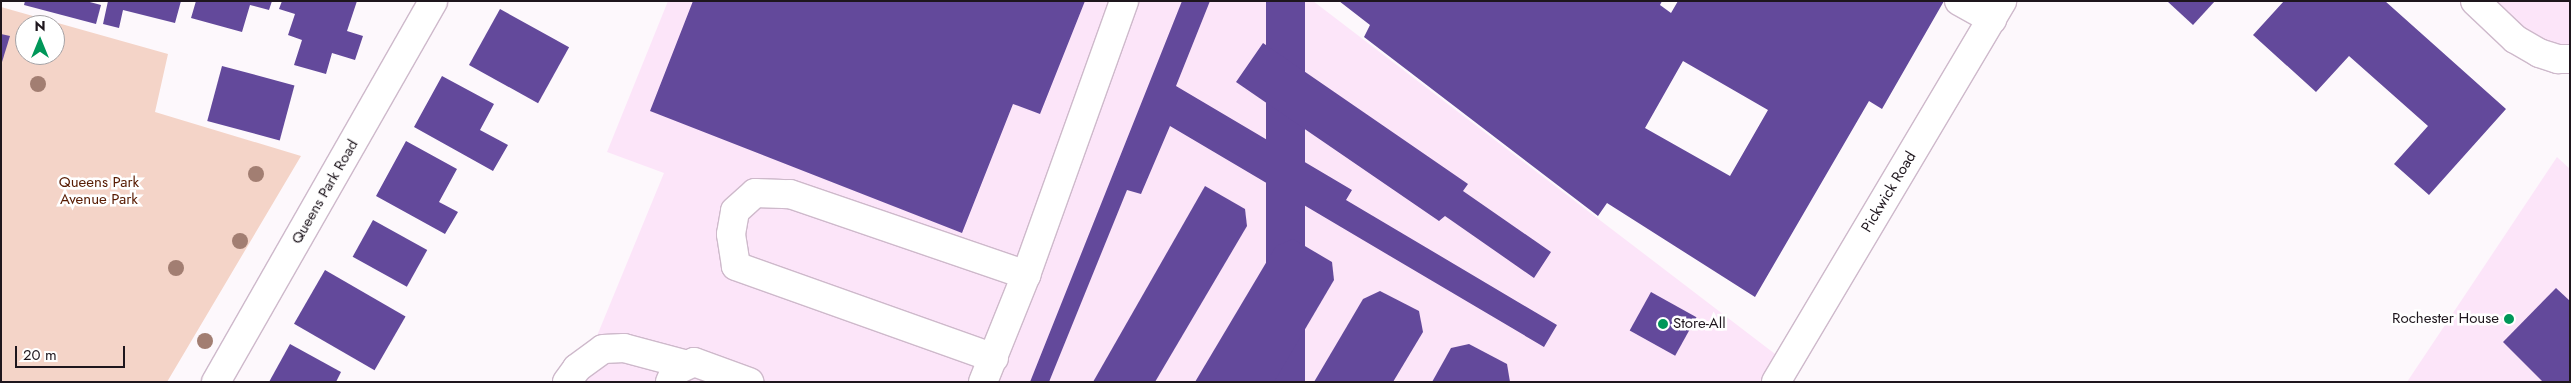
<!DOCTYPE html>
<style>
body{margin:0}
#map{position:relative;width:2571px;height:383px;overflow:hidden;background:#fdf8fc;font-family:Jost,sans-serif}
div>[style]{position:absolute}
.built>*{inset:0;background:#fce5f9}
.green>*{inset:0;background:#f4d4c8}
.building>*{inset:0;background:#63499b;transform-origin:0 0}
.roads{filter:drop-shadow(1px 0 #ceb9cb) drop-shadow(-1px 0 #ceb9cb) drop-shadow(0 1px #ceb9cb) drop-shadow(0 -1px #ceb9cb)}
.minor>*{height:28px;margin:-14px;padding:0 14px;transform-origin:14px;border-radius:14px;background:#fff}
.trees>*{width:16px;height:16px;margin:-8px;border-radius:50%;background:#a27e72}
.dots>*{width:14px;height:14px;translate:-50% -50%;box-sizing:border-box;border:2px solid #fff;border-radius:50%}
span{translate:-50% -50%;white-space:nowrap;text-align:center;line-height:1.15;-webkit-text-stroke:5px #fff;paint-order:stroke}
.park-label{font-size:15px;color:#571b02}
.street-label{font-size:15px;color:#1e161d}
.poi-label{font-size:15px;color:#1e161d}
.right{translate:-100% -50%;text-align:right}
.left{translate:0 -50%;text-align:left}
.frame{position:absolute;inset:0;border:2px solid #1e161d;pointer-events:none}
.north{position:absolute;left:15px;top:15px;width:50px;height:50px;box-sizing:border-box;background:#fff;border:1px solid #a5a2a5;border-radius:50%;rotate:0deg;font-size:14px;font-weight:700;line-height:20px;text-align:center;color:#1e161d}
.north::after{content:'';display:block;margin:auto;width:18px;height:22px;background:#009759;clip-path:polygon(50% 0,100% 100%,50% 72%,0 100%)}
.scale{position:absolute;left:15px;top:346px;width:110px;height:22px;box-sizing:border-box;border:2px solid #1e161d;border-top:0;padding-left:6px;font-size:15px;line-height:18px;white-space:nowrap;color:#1e161d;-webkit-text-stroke:4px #fff;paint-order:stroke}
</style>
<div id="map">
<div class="built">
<i style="clip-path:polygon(668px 1px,1313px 1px,1787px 363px,1776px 382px,578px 382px,664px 173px,607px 152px)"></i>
<i style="clip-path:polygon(2475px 1px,2570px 1px,2570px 59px)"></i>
<i style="clip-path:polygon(2557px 157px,2570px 169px,2570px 382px,2407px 382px)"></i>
</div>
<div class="green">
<i style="clip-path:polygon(evenodd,1px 7px,168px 54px,155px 112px,301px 156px,167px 382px,1px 382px,1px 7px,25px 25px,55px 25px,55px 55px,25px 55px,25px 25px)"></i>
</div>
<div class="building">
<i style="clip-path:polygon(25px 1px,86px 1px,101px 5px,96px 24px,24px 5px)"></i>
<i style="clip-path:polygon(108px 1px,181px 1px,175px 23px,123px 10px,119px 28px,103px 24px)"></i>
<i style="clip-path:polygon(196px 1px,272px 1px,269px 10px,250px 5px,242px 32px,191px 18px)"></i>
<i style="clip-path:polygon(282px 1px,357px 1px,347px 31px,363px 36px,355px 60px,332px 53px,326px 74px,294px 65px,302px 40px,288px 35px,295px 14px,279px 9px)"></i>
<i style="clip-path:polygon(693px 1px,1085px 1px,1040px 114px,1013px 104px,962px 233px,650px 111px)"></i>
<i style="clip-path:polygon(1182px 1px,1210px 1px,1176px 86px,1352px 190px,1346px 200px,1557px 325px,1544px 347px,1170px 126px,1141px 194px,1127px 190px,1049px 382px,1030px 382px)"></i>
<i style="left:1266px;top:1px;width:39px;height:384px"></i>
<i style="clip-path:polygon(evenodd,1339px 1px,1662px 1px,1660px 5px,1671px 13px,1678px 1px,1944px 1px,1882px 109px,1869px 101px,1755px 297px,1607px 203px,1598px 216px,1364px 37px,1370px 25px,1339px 1px,1683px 61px,1768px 110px,1730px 176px,1645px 128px,1683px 61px)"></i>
<i style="clip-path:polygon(2167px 1px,2215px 1px,2193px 25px)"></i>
<i style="clip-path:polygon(2284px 1px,2385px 1px,2506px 109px,2429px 195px,2394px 164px,2428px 126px,2349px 56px,2316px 92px,2253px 35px)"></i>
<i style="left:500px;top:9px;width:79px;height:64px;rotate:29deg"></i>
<i style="clip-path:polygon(1px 34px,10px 36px,2px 62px,1px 62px)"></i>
<i style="clip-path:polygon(1263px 43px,1468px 184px,1463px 191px,1551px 252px,1534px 278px,1445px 216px,1439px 221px,1236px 82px)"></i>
<i style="left:222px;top:66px;width:75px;height:57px;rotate:15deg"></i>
<i style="clip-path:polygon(442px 76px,494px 104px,480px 130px,508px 145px,493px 171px,414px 127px)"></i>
<i style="clip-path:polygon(406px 141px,457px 169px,439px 202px,458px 212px,445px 234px,376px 196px)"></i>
<i style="clip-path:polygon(1205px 186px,1245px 209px,1247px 226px,1155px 382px,1093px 382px)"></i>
<i style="left:373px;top:220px;width:62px;height:42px;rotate:29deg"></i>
<i style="clip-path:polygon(1293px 239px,1332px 262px,1334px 280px,1274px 382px,1195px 382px,1276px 246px)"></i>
<i style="left:325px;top:270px;width:93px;height:62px;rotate:30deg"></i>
<i style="clip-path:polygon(2556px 288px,2570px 301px,2570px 382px,2543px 382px,2503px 342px)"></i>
<i style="clip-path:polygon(1380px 291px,1419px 311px,1423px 332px,1393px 382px,1314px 382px,1363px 299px)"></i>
<i style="left:1651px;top:292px;width:52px;height:44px;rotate:29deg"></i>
<i style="clip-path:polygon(290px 344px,341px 372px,336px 382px,269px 382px)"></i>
<i style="clip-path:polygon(1469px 344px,1507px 364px,1510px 382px,1432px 382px,1451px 348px)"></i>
</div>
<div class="roads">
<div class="minor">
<i style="left:1959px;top:1px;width:38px;rotate:29deg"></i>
<i style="left:2475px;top:1px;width:55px;rotate:43.5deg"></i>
<i style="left:2515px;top:39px;width:28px;rotate:30deg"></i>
<i style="left:2539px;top:53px;width:20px;rotate:18deg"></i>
<i style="left:2558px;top:59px;width:12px"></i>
<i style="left:994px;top:358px;width:274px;rotate:-160.4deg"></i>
<i style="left:736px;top:266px;width:32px;rotate:-99deg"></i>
<i style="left:731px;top:234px;width:23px;rotate:-80deg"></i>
<i style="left:735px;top:211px;width:27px;rotate:-42deg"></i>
<i style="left:755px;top:193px;width:35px;rotate:2deg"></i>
<i style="left:790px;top:194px;width:250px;rotate:18.9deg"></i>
<i style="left:216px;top:382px;width:438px;rotate:-60.3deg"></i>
<i style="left:567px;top:382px;width:17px;rotate:-54deg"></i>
<i style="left:577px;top:368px;width:32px;rotate:-36deg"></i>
<i style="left:603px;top:349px;width:21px;rotate:-3deg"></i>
<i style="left:624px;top:348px;width:62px;rotate:14.9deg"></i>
<i style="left:670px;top:382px;width:12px;rotate:-66deg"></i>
<i style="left:675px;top:371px;width:21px;rotate:-25deg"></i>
<i style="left:694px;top:362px;width:59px;rotate:20deg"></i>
<i style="left:983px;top:382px;width:115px;rotate:-68.1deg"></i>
<i style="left:1026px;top:275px;width:291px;rotate:-70.3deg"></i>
<i style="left:1776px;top:382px;width:443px;rotate:-59.3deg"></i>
</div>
</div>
<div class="trees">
<i style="left:38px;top:84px"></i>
<i style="left:256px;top:174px"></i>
<i style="left:240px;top:241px"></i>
<i style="left:176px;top:268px"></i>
<i style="left:205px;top:341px"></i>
</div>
<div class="dots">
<i style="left:2509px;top:319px;background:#009759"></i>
<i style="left:1663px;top:324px;background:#009759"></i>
</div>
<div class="park-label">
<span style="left:99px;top:191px">Queens Park<br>Avenue Park</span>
</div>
<div class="street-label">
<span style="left:325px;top:192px;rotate:-60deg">Queens Park Road</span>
<span style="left:1889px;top:192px;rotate:-59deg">Pickwick Road</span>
</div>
<div class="poi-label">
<span class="right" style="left:2499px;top:319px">Rochester House</span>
<span class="left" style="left:1673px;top:324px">Store-All</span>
</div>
<div class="frame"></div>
<div class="north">N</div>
<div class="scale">20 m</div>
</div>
